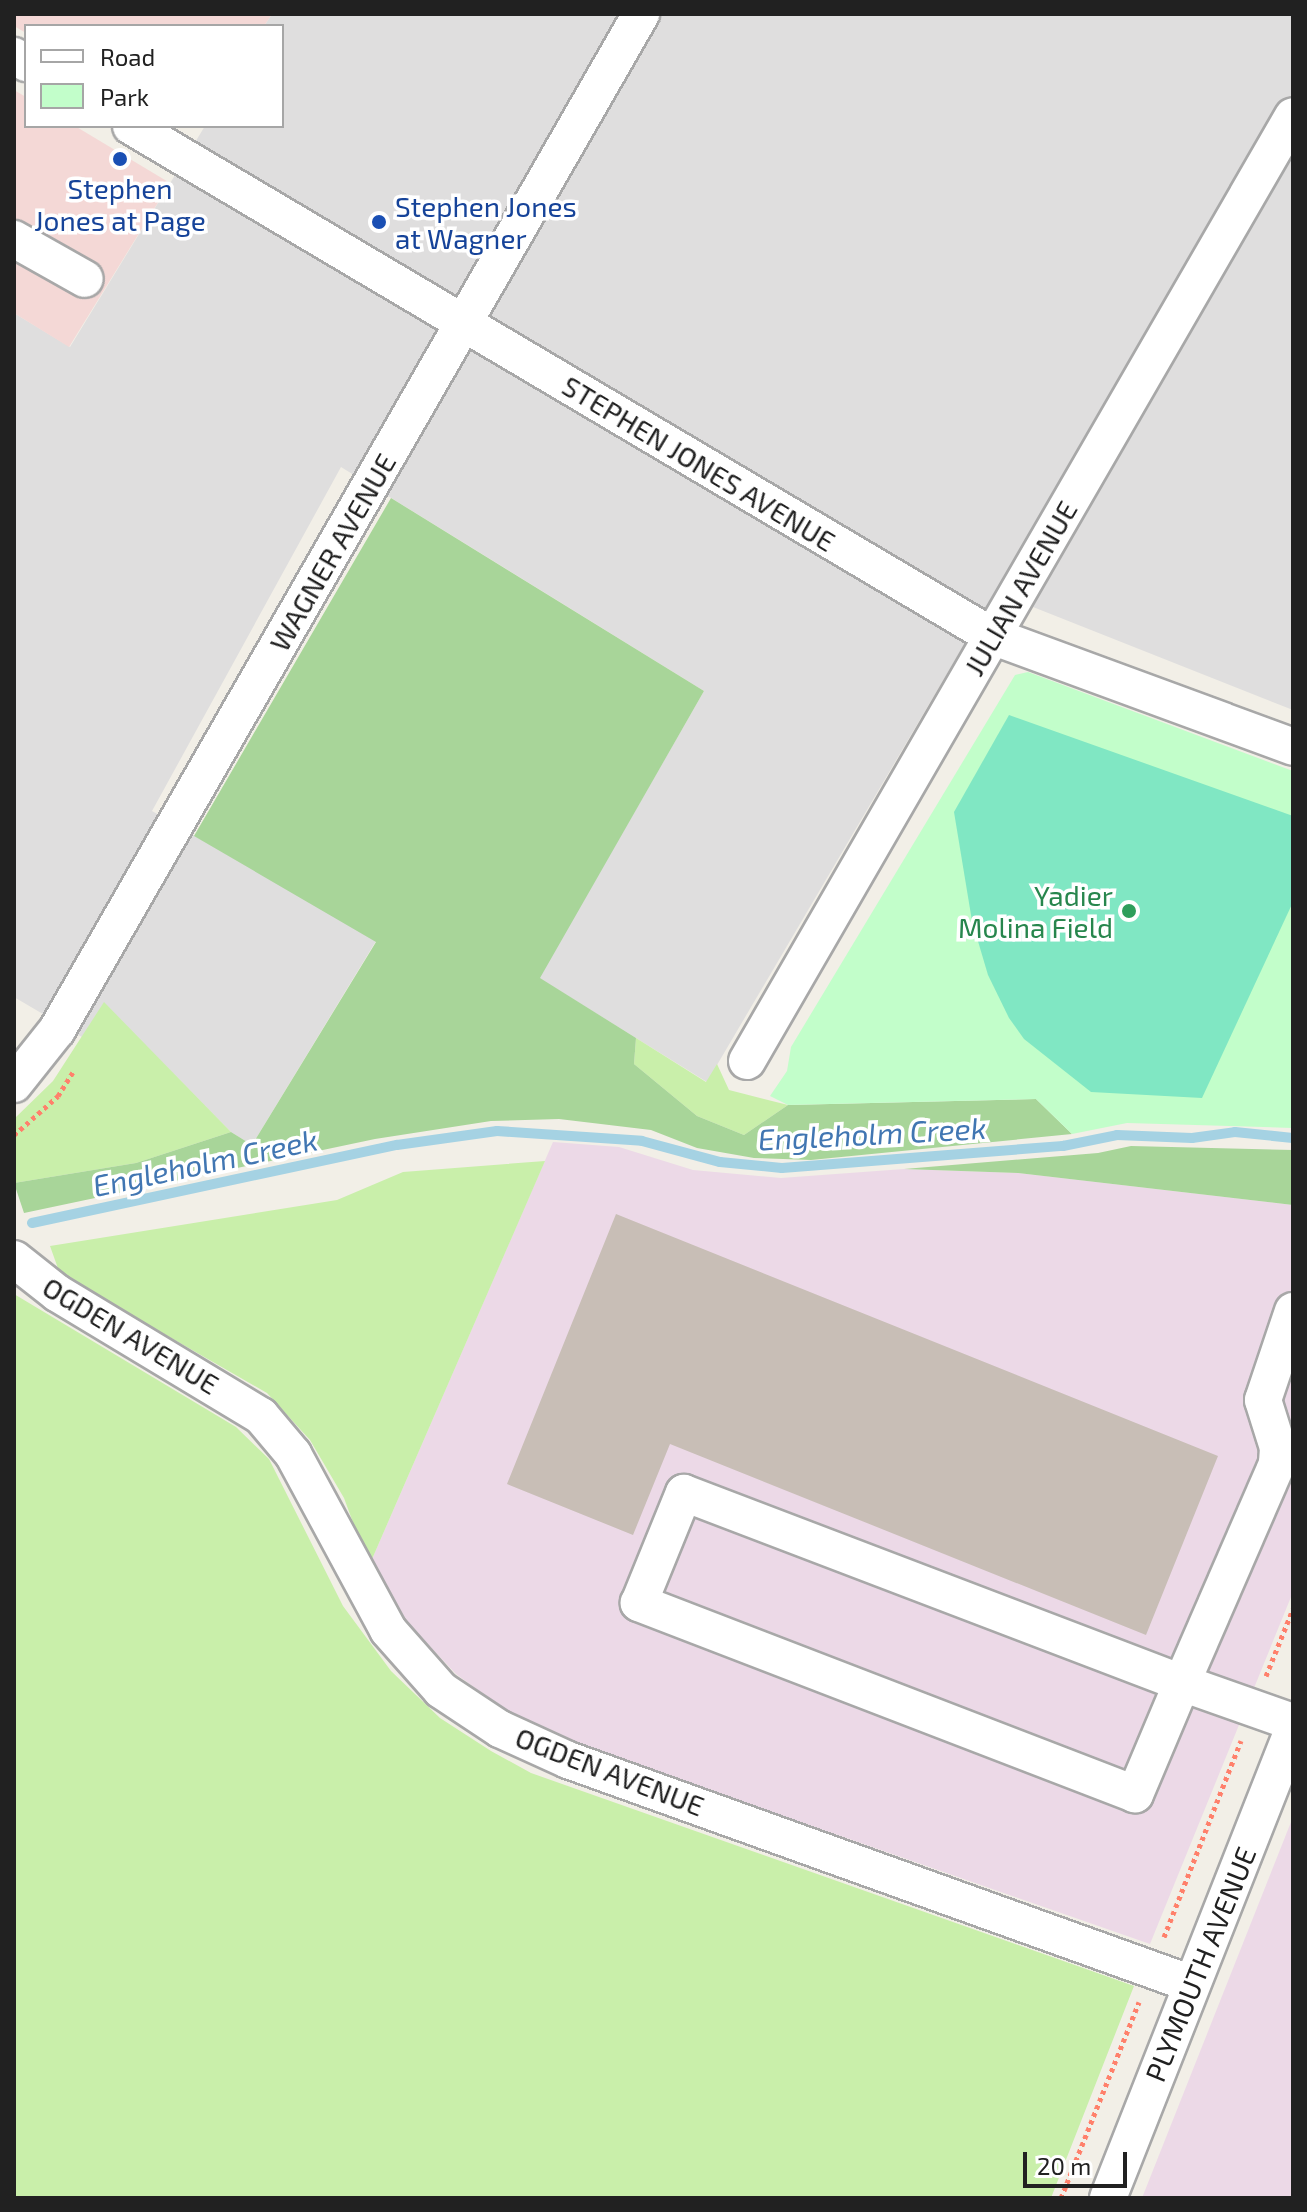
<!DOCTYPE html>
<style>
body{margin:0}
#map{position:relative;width:1307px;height:2212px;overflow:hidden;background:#f2efe7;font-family:"Exo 2",sans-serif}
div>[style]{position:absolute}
.residential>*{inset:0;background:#dfdede}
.commercial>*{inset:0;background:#f4d8d6}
.industrial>*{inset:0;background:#ecd9e7}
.grass>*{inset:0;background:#c9efaa}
.forest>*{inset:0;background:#a8d599}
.park>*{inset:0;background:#c2feca}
.pitch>*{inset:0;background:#80e7c3}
.stream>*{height:10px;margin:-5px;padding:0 5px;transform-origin:5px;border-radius:5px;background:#a5d2e3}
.building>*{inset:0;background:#c8beb6}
.path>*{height:5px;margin-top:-2.5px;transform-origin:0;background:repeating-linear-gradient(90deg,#ff806b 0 4px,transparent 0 8px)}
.roads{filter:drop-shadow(2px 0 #a8a8a8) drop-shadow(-2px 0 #a8a8a8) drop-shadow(0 2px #a8a8a8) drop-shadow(0 -2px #a8a8a8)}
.minor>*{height:36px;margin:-18px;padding:0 18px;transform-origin:18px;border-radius:18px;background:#fff}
.dots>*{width:22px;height:22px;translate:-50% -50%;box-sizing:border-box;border:4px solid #fff;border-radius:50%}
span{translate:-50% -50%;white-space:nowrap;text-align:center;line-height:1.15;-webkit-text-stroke:7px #fff;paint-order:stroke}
.transit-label{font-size:28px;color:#164399}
.left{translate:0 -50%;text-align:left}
.street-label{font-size:28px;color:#212121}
.leisure-label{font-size:28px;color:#27864d}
.right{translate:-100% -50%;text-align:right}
.water-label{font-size:30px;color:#4176b2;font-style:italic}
.frame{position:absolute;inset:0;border:16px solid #212121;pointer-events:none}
.legend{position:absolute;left:24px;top:24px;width:260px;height:104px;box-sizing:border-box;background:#fff;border:2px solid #a6a6a6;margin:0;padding:10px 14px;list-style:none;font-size:24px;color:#212121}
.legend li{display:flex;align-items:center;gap:16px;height:40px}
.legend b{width:40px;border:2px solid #a6a6a6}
.scale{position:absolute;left:1023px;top:2152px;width:104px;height:36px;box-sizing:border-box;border:4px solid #212121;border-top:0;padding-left:10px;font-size:24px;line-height:28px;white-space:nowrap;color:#212121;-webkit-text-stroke:6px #fff;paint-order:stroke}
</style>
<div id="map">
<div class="residential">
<i style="clip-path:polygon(272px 14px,1293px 14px,1293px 710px,995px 592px,707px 1082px,539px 978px,704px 691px,341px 467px,152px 811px,376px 941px,252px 1145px,231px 1132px,104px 1003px,82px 1037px,14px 997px,14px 313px,70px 347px,205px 126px,282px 126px,282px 26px,264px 26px)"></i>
</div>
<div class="commercial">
<i style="clip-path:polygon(14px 14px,272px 14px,264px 26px,26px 26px,26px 33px,14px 26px)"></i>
<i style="clip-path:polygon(14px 90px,26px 97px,26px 126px,75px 126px,170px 183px,69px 347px,14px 313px)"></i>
</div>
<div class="industrial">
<i style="clip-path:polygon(553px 1142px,619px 1147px,693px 1170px,781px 1178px,904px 1169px,1018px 1173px,1293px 1205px,1293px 1592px,1150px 1944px,574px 1743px,508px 1712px,456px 1674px,406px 1621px,369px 1566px)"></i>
<i style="clip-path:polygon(1293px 1817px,1293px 2198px,1142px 2198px)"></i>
</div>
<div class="grass">
<i style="clip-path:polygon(104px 1002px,231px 1132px,136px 1163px,14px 1183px,14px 1119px,53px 1081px)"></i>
<i style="clip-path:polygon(636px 1038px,706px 1082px,717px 1064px,729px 1090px,788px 1105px,744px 1135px,697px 1116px,634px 1064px)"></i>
<i style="clip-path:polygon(545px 1161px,369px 1566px,344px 1498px,310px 1440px,267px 1393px,60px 1274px,50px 1246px,337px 1200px,403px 1172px)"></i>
<i style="clip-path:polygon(14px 1294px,236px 1427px,269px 1459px,343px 1606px,391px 1671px,440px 1718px,491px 1751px,531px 1773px,1134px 1986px,1051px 2198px,14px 2198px)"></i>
</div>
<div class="forest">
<i style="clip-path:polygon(391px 498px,704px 691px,540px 978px,636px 1038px,634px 1064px,697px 1116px,744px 1135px,788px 1105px,1036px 1099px,1072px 1134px,811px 1160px,754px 1158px,697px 1148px,651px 1130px,559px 1119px,491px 1121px,375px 1139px,24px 1213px,14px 1183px,136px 1163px,231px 1132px,252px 1145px,376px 942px,194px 836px)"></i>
<i style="clip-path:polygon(1131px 1146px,1293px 1150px,1293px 1205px,1018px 1173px,904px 1169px,1098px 1153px)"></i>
</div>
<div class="park">
<i style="clip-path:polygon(1028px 672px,1293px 771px,1293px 1128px,1127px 1123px,1072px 1134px,1036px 1099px,788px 1105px,770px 1096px,787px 1071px,791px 1047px,1015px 675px)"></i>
</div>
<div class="pitch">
<i style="clip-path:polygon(1009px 715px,1293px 816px,1293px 902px,1202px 1098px,1091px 1092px,1024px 1039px,1009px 1018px,988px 975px,972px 921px,954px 812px)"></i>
</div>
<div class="stream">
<i style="left:32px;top:1223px;width:373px;rotate:-12.1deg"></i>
<i style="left:397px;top:1145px;width:101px;rotate:-8deg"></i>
<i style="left:497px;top:1131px;width:145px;rotate:3.9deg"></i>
<i style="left:642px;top:1141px;width:81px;rotate:15.1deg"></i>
<i style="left:720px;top:1162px;width:62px;rotate:5.5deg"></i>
<i style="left:782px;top:1168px;width:282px;rotate:-4.5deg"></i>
<i style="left:1063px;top:1146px;width:55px;rotate:-11.5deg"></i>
<i style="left:1117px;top:1135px;width:75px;rotate:2.3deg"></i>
<i style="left:1192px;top:1138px;width:43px;rotate:-7.9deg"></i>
<i style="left:1235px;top:1132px;width:58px;rotate:5.9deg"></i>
</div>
<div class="building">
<i style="clip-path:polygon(616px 1214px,1218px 1456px,1146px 1635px,670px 1444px,633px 1535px,507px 1484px)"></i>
</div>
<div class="path">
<i style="left:14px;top:1135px;width:59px;rotate:-41.6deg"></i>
<i style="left:58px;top:1096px;width:28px;rotate:-58deg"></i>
<i style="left:1266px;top:1676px;width:72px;rotate:-68.1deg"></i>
<i style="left:1164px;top:1937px;width:211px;rotate:-68.6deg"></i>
<i style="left:1061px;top:2198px;width:211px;rotate:-68.3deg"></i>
</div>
<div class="roads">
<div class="minor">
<i style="left:14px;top:56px;width:14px;rotate:30deg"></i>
<i style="left:131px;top:126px;width:1001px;rotate:30.64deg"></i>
<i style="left:992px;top:636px;width:321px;rotate:20.2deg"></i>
<i style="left:14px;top:239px;width:81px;rotate:29.4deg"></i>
<i style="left:747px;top:1061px;width:1091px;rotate:-59.98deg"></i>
<i style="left:14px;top:1084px;width:69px;rotate:-51.5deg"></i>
<i style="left:57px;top:1030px;width:1172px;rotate:-60.11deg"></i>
<i style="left:14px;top:1259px;width:55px;rotate:38.3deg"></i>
<i style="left:57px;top:1293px;width:238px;rotate:31.1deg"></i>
<i style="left:261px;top:1416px;width:50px;rotate:49.9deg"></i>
<i style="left:293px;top:1454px;width:200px;rotate:61.6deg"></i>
<i style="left:388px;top:1630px;width:80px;rotate:48.5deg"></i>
<i style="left:441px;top:1690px;width:71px;rotate:33.5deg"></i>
<i style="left:500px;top:1729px;width:75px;rotate:24.5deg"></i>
<i style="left:568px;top:1760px;width:663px;rotate:19.75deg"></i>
<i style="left:1293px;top:1311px;width:94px;rotate:108.6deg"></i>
<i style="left:1263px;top:1400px;width:50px;rotate:72.6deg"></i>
<i style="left:1278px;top:1448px;width:16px;rotate:94deg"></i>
<i style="left:1277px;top:1464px;width:239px;rotate:113.5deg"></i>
<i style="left:1182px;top:1683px;width:121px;rotate:112.9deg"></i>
<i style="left:1135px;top:1794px;width:532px;rotate:-158.94deg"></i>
<i style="left:639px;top:1603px;width:119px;rotate:-67.8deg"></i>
<i style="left:684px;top:1493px;width:533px;rotate:20.88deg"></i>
<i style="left:1182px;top:1683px;width:118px;rotate:19.4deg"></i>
<i style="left:1108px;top:2198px;width:503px;rotate:-68.43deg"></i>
</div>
</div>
<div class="dots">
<i style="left:120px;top:159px;background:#1a4fb4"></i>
<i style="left:379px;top:222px;background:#1a4fb4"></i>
<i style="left:1129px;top:911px;background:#2e9e5b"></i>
</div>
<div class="transit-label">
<span style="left:120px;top:204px">Stephen<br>Jones at Page</span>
<span class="left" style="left:395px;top:222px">Stephen Jones<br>at Wagner</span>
</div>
<div class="street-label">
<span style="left:699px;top:463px;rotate:31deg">STEPHEN JONES AVENUE</span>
<span style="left:332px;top:552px;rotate:-60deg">WAGNER AVENUE</span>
<span style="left:1020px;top:588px;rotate:-60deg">JULIAN AVENUE</span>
<span style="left:131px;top:1335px;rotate:31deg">OGDEN AVENUE</span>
<span style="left:610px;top:1771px;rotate:21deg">OGDEN AVENUE</span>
<span style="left:1200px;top:1964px;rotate:-68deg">PLYMOUTH AVENUE</span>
</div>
<div class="leisure-label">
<span class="right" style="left:1113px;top:911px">Yadier<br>Molina Field</span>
</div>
<div class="water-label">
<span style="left:872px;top:1133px;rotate:-3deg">Engleholm Creek</span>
<span style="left:205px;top:1162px;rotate:-12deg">Engleholm Creek</span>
</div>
<div class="frame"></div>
<ul class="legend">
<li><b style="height:10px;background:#fff"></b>Road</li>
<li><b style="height:22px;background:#c2feca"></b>Park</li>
</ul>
<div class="scale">20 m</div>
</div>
